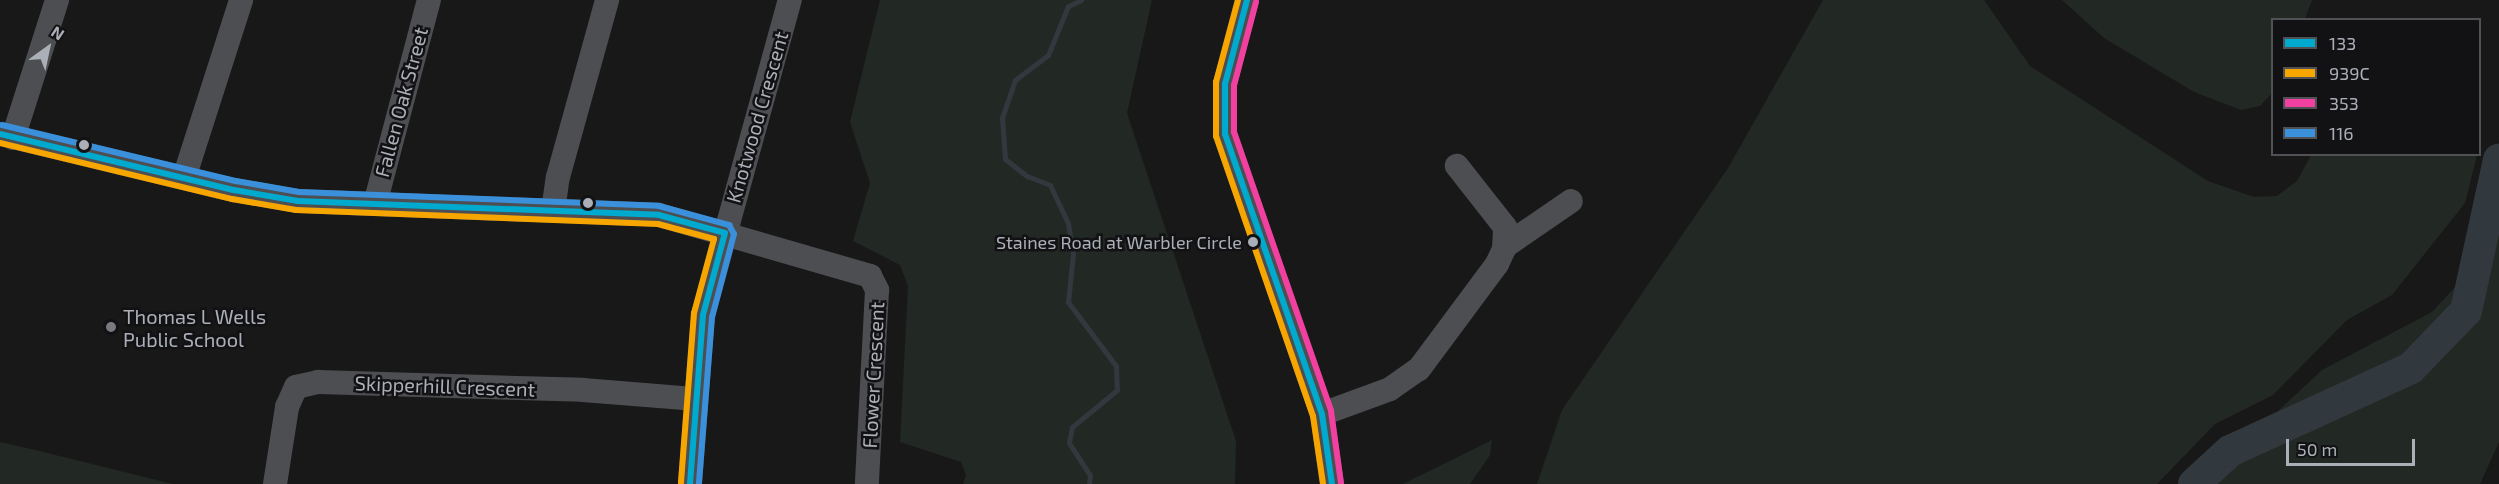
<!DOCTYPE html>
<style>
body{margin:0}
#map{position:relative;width:2499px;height:484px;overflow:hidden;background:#181818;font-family:"Exo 2",sans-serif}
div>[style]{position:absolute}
.green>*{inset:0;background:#222823}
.stream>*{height:5px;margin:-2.5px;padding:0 2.5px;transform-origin:2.5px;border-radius:2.5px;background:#31393e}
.river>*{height:32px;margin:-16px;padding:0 16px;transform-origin:16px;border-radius:16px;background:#31393e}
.minor>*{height:24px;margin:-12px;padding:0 12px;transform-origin:12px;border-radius:12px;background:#4d4e51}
.bus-1>*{height:6px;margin:-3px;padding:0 3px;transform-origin:3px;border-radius:3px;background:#00a9ce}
.bus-2>*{height:6px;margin:-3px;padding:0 3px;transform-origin:3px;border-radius:3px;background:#f7a600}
.bus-3>*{height:6px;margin:-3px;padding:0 3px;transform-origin:3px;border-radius:3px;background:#f240a1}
.bus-4>*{height:6px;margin:-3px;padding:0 3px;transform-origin:3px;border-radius:3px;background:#3a90db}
.dots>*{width:16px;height:16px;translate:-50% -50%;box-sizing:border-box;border:3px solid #121214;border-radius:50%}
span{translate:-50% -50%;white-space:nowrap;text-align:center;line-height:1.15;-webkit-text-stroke:5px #121214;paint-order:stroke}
.bus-label{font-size:18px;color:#abafb7}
.right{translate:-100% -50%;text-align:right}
.street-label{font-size:20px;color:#abafb7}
.poi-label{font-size:20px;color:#abafb7}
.left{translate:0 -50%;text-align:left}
.legend{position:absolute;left:2271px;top:18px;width:210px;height:138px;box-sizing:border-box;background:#121214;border:2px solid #4f5155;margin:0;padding:8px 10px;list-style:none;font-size:18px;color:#abafb7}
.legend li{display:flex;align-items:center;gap:12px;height:30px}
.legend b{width:30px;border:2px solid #4f5155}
.north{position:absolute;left:18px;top:18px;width:60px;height:60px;-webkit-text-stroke:4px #121214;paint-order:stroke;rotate:33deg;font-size:16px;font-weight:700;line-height:24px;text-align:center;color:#abafb7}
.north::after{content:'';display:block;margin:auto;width:21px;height:27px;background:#abafb7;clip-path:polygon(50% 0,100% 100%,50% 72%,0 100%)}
.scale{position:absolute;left:2286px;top:439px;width:129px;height:27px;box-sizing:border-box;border:3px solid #abafb7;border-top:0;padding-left:8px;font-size:18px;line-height:21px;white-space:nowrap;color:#abafb7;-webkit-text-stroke:4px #121214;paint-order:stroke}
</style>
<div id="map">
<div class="green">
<i style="clip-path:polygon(880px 0,1152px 0,1127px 113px,1236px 441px,1235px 484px,963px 484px,966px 475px,961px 462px,900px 442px,908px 286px,900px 265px,853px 241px,870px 183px,850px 122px)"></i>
<i style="clip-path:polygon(1823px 0,1984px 0,2030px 66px,2208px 181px,2254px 197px,2277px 196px,2297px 181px,2311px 155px,2477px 155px,2465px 203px,2392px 295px,2347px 320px,2273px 395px,2215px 424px,2157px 484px,1537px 484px,1562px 410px,1728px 168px)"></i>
<i style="clip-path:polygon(2062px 0,2312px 0,2305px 19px,2272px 20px,2272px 93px,2260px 106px,2241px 110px,2194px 92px,2104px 38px)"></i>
<i style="clip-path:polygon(2499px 233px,2499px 442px,2480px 484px,2209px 484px,2247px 440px,2322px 370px,2432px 312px,2494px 245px)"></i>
<i style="clip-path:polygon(1492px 440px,1490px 455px,1470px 484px,1403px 484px)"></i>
<i style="clip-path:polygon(0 442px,27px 448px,173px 484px,0 484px)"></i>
</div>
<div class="stream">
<i style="left:1081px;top:0;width:14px;rotate:155deg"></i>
<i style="left:1068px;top:6px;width:53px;rotate:112.2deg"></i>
<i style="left:1048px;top:55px;width:41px;rotate:142.9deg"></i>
<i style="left:1015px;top:80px;width:39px;rotate:109deg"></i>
<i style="left:1002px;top:117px;width:42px;rotate:85.9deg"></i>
<i style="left:1005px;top:159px;width:28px;rotate:38deg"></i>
<i style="left:1027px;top:176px;width:25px;rotate:21deg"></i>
<i style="left:1050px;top:185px;width:42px;rotate:64.7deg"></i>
<i style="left:1068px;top:223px;width:31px;rotate:81deg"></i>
<i style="left:1073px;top:254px;width:48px;rotate:95.9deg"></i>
<i style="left:1068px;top:302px;width:80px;rotate:53.1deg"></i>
<i style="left:1116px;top:366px;width:24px;rotate:88deg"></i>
<i style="left:1117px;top:390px;width:58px;rotate:140.6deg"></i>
<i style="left:1072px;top:427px;width:16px;rotate:101deg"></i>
<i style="left:1069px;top:443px;width:38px;rotate:57deg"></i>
<i style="left:1090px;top:475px;width:9px;rotate:96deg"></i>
</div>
<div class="river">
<i style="left:2194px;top:484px;width:49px;rotate:-42.5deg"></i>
<i style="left:2230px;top:451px;width:199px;rotate:-24.6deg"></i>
<i style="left:2411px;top:368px;width:79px;rotate:-46deg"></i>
<i style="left:2466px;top:311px;width:155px;rotate:-77.7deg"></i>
</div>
<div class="minor">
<i style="left:1247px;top:0;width:87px;rotate:104.7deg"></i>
<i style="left:1225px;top:84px;width:50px;rotate:90deg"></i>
<i style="left:1225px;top:134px;width:296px;rotate:70.9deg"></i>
<i style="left:1322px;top:414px;width:71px;rotate:81.9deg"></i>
<i style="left:0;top:134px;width:241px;rotate:13.5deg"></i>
<i style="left:234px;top:190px;width:65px;rotate:9.8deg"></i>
<i style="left:298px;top:201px;width:361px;rotate:2.2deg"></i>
<i style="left:659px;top:215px;width:220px;rotate:16.1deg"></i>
<i style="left:870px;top:276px;width:16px;rotate:63deg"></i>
<i style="left:877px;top:290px;width:194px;rotate:93deg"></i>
<i style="left:13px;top:138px;width:145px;rotate:-72.3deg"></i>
<i style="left:184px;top:178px;width:187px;rotate:-72.2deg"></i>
<i style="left:375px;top:204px;width:211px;rotate:-75.2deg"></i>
<i style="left:553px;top:211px;width:34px;rotate:-82deg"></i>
<i style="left:558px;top:177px;width:184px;rotate:-74.5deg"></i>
<i style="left:1504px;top:247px;width:81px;rotate:-34.5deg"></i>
<i style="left:1322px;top:414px;width:72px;rotate:-20.2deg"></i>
<i style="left:1390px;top:389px;width:35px;rotate:-35deg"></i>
<i style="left:1419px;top:369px;width:131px;rotate:-53.4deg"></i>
<i style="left:1497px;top:264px;width:17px;rotate:-65deg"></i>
<i style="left:1504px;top:249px;width:22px;rotate:-87deg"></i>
<i style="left:1505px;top:227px;width:78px;rotate:-128.2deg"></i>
<i style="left:275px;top:484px;width:78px;rotate:-81.1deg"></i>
<i style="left:287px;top:407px;width:22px;rotate:-66deg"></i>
<i style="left:296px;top:387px;width:23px;rotate:-13deg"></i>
<i style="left:318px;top:382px;width:265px;rotate:1.7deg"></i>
<i style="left:583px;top:390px;width:111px;rotate:4.6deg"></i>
<i style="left:690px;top:484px;width:169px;rotate:-85.6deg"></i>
<i style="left:703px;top:315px;width:327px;rotate:-74.6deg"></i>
</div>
<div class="bus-1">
<i style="left:1247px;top:0;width:87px;rotate:104.7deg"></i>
<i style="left:1225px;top:84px;width:50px;rotate:90deg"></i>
<i style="left:1225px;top:134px;width:296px;rotate:70.9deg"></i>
<i style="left:1322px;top:414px;width:71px;rotate:81.9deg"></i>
<i style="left:0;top:134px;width:241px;rotate:13.5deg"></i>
<i style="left:234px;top:190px;width:65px;rotate:9.8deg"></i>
<i style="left:298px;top:201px;width:361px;rotate:2.2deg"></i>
<i style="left:659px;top:215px;width:68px;rotate:15.3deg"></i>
<i style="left:690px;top:484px;width:169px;rotate:-85.6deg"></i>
<i style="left:703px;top:315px;width:85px;rotate:-75deg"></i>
</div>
<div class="bus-2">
<i style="left:1238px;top:0;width:85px;rotate:105deg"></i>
<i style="left:1216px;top:82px;width:54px;rotate:90deg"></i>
<i style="left:1216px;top:136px;width:296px;rotate:70.9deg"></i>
<i style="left:1313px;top:416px;width:69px;rotate:81.6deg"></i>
<i style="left:0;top:143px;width:239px;rotate:13.6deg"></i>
<i style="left:232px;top:199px;width:65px;rotate:9.8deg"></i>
<i style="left:296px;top:210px;width:362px;rotate:2.2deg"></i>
<i style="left:658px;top:224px;width:58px;rotate:15deg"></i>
<i style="left:714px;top:239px;width:77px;rotate:105.1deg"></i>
<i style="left:694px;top:313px;width:170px;rotate:94.4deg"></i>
</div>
<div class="bus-3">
<i style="left:1256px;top:2px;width:86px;rotate:104.8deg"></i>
<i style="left:1234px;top:85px;width:47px;rotate:90deg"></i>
<i style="left:1234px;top:132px;width:295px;rotate:70.8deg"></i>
<i style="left:1331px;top:411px;width:73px;rotate:82.1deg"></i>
</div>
<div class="bus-4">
<i style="left:2px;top:125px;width:241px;rotate:13.5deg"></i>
<i style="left:236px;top:181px;width:64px;rotate:9.9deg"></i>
<i style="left:299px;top:192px;width:360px;rotate:2.2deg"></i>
<i style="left:659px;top:206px;width:73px;rotate:15.2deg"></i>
<i style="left:729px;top:225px;width:10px;rotate:61deg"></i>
<i style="left:734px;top:234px;width:86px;rotate:104.8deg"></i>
<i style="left:712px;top:317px;width:168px;rotate:94.5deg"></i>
</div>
<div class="dots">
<i style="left:84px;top:145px;background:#abafb7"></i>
<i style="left:588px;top:203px;background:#abafb7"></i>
<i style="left:1253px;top:242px;background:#abafb7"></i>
<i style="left:111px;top:327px;background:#787a7f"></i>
</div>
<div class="bus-label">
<span class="right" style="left:1242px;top:242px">Staines Road at Warbler Circle</span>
</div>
<div class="street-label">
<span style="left:401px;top:102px;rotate:-75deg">Fallen Oak Street</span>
<span style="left:757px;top:117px;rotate:-74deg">Knotwood Crescent</span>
<span style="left:873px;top:375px;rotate:-87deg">Flower Crescent</span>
<span style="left:445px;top:386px;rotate:2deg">Skipperhill Crescent</span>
</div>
<div class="poi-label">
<span class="left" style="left:123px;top:328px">Thomas L Wells<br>Public School</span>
</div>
<ul class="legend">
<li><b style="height:8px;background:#00a9ce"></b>133</li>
<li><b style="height:8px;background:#f7a600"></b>939C</li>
<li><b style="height:8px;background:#f240a1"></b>353</li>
<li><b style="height:8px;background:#3a90db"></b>116</li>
</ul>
<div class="north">N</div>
<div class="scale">50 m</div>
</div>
